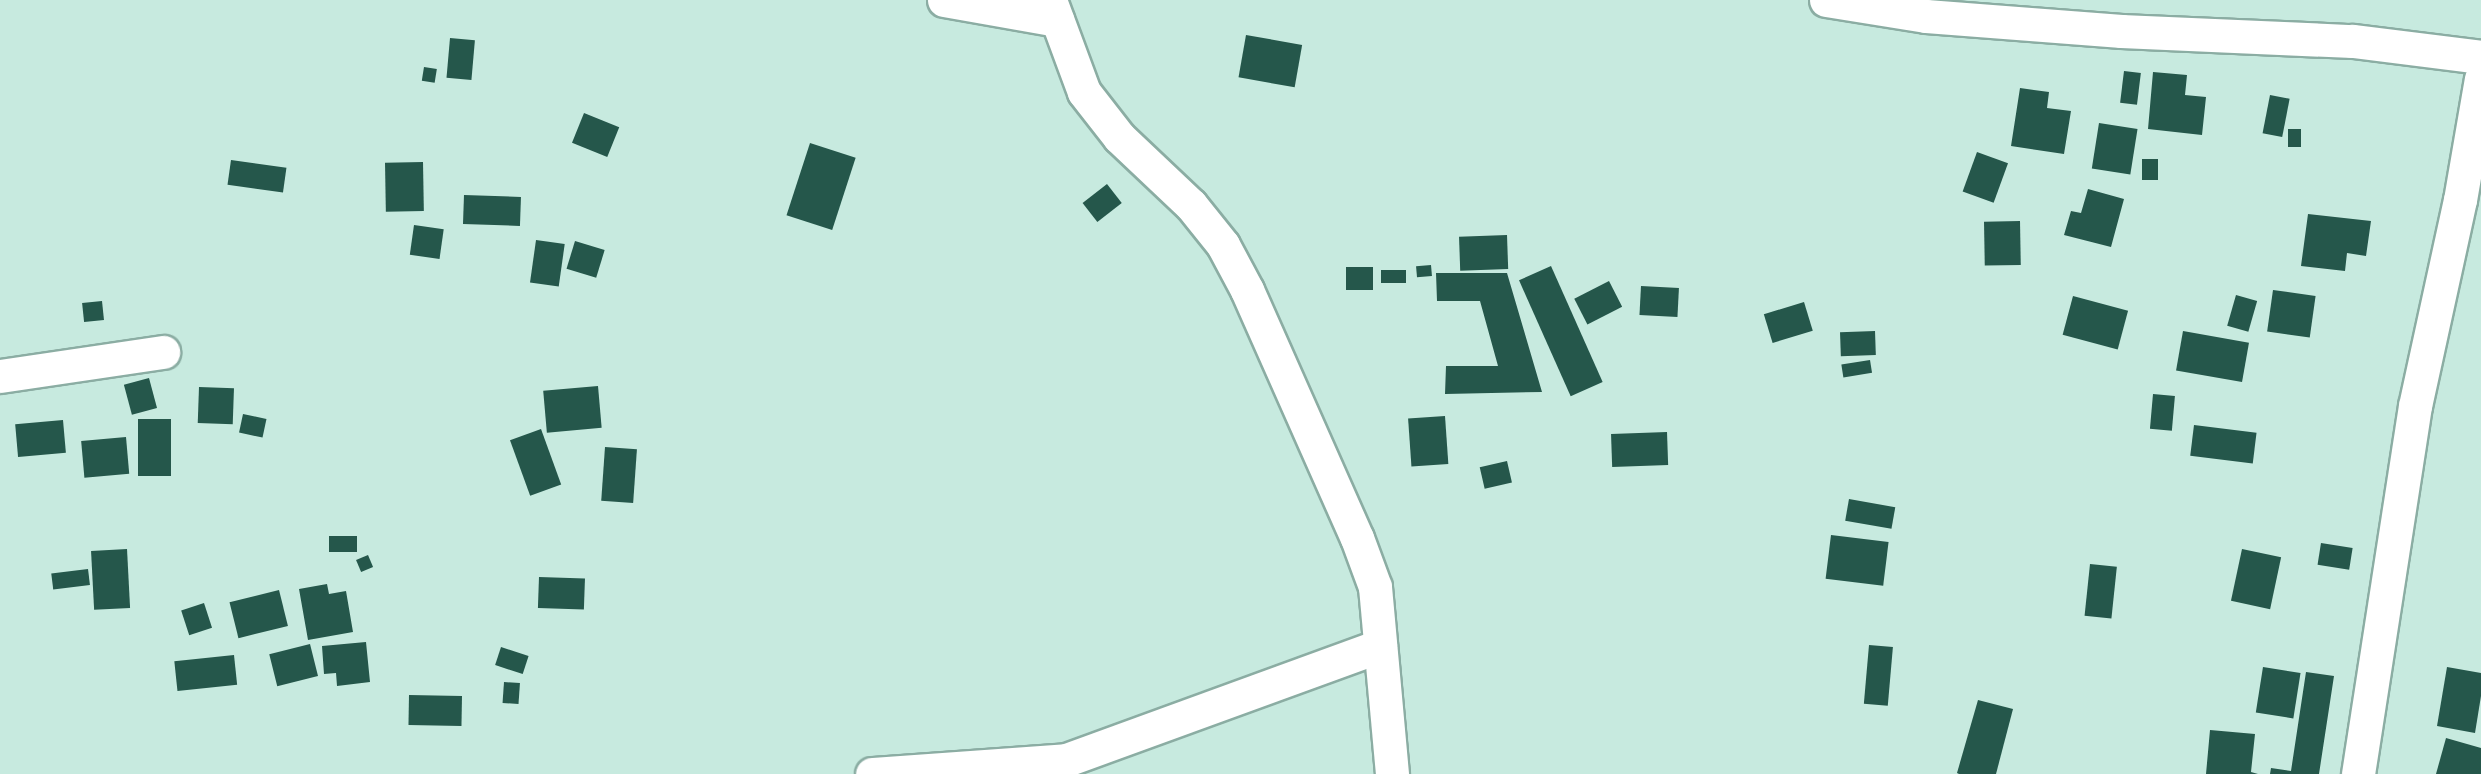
<!DOCTYPE html>
<style>
body{margin:0}
#map{position:relative;width:2481px;height:774px;overflow:hidden;background:#c7eadf;font-family:"Golos Text",sans-serif}
div>[style]{position:absolute}
.building>*{inset:0;background:#25574b;transform-origin:0 0}
.roads{filter:drop-shadow(2px 0 #8bada3) drop-shadow(-2px 0 #8bada3) drop-shadow(0 2px #8bada3) drop-shadow(0 -2px #8bada3)}
.minor>*{height:33px;margin:-16.5px;padding:0 16.5px;transform-origin:16.5px;border-radius:16.5px;background:#fff}
.tertiary>*{height:33px;margin:-16.5px;padding:0 16.5px;transform-origin:16.5px;border-radius:16.5px;background:#fff}
span{translate:-50% -50%;white-space:nowrap;text-align:center;line-height:1.15;-webkit-text-stroke:6px #c7eadf;paint-order:stroke}
</style>
<div id="map">
<div class="building">
<i style="left:1246px;top:35px;width:57px;height:43px;rotate:10deg"></i>
<i style="left:450px;top:38px;width:25px;height:40px;rotate:5deg"></i>
<i style="left:424px;top:67px;width:13px;height:14px;rotate:9deg"></i>
<i style="left:2124px;top:71px;width:17px;height:32px;rotate:7deg"></i>
<i style="clip-path:polygon(2153px 72px,2187px 75px,2185px 95px,2206px 97px,2202px 135px,2148px 129px)"></i>
<i style="clip-path:polygon(2020px 88px,2049px 92px,2047px 108px,2071px 111px,2064px 154px,2011px 146px)"></i>
<i style="left:2270px;top:95px;width:20px;height:39px;rotate:11deg"></i>
<i style="left:584px;top:113px;width:38px;height:32px;rotate:22deg"></i>
<i style="left:2099px;top:123px;width:39px;height:46px;rotate:9deg"></i>
<i style="left:2288px;top:129px;width:13px;height:18px"></i>
<i style="left:810px;top:143px;width:48px;height:76px;rotate:18deg"></i>
<i style="left:1977px;top:152px;width:33px;height:42px;rotate:20deg"></i>
<i style="left:2142px;top:159px;width:16px;height:21px"></i>
<i style="left:231px;top:160px;width:56px;height:25px;rotate:8deg"></i>
<i style="left:423px;top:162px;width:49px;height:38px;rotate:89deg"></i>
<i style="left:1107px;top:184px;width:24px;height:31px;rotate:52deg"></i>
<i style="clip-path:polygon(2088px 189px,2124px 199px,2111px 247px,2064px 235px,2071px 211px,2081px 213px)"></i>
<i style="left:464px;top:195px;width:57px;height:29px;rotate:2deg"></i>
<i style="clip-path:polygon(2308px 214px,2371px 221px,2366px 256px,2347px 253px,2345px 271px,2301px 266px)"></i>
<i style="left:2020px;top:221px;width:44px;height:36px;rotate:89deg"></i>
<i style="left:414px;top:225px;width:30px;height:30px;rotate:8deg"></i>
<i style="left:1507px;top:235px;width:34px;height:48px;rotate:88deg"></i>
<i style="left:536px;top:240px;width:29px;height:43px;rotate:8deg"></i>
<i style="left:575px;top:241px;width:31px;height:29px;rotate:17deg"></i>
<i style="left:1431px;top:265px;width:11px;height:15px;rotate:85deg"></i>
<i style="left:1551px;top:266px;width:127px;height:35px;rotate:66deg"></i>
<i style="left:1346px;top:267px;width:27px;height:23px"></i>
<i style="left:1406px;top:270px;width:13px;height:25px;rotate:90deg"></i>
<i style="clip-path:polygon(1436px 273px,1507px 273px,1542px 392px,1445px 394px,1446px 366px,1498px 366px,1480px 301px,1437px 301px)"></i>
<i style="left:1609px;top:281px;width:29px;height:39px;rotate:63deg"></i>
<i style="left:1641px;top:286px;width:38px;height:29px;rotate:3deg"></i>
<i style="left:2273px;top:290px;width:43px;height:42px;rotate:8deg"></i>
<i style="left:2236px;top:295px;width:22px;height:32px;rotate:16deg"></i>
<i style="left:2073px;top:296px;width:57px;height:40px;rotate:15deg"></i>
<i style="left:102px;top:301px;width:19px;height:20px;rotate:84deg"></i>
<i style="left:1804px;top:302px;width:30px;height:42px;rotate:73deg"></i>
<i style="left:1875px;top:331px;width:24px;height:35px;rotate:88deg"></i>
<i style="left:2183px;top:331px;width:67px;height:40px;rotate:10deg"></i>
<i style="left:1870px;top:360px;width:13px;height:29px;rotate:81deg"></i>
<i style="left:149px;top:378px;width:31px;height:26px;rotate:75deg"></i>
<i style="left:598px;top:386px;width:42px;height:55px;rotate:85deg"></i>
<i style="left:199px;top:387px;width:35px;height:36px;rotate:2deg"></i>
<i style="left:2153px;top:394px;width:22px;height:35px;rotate:5deg"></i>
<i style="left:243px;top:414px;width:24px;height:19px;rotate:12deg"></i>
<i style="left:1445px;top:416px;width:48px;height:37px;rotate:86deg"></i>
<i style="left:138px;top:419px;width:33px;height:57px"></i>
<i style="left:63px;top:420px;width:33px;height:48px;rotate:85deg"></i>
<i style="left:2194px;top:425px;width:63px;height:31px;rotate:7deg"></i>
<i style="left:541px;top:429px;width:59px;height:33px;rotate:70deg"></i>
<i style="left:1667px;top:432px;width:33px;height:56px;rotate:88deg"></i>
<i style="left:126px;top:437px;width:37px;height:45px;rotate:85deg"></i>
<i style="left:605px;top:447px;width:32px;height:54px;rotate:4deg"></i>
<i style="left:1507px;top:461px;width:22px;height:28px;rotate:77deg"></i>
<i style="left:1849px;top:499px;width:47px;height:22px;rotate:10deg"></i>
<i style="left:1831px;top:535px;width:58px;height:44px;rotate:7deg"></i>
<i style="left:329px;top:536px;width:28px;height:16px"></i>
<i style="left:2321px;top:543px;width:32px;height:22px;rotate:9deg"></i>
<i style="left:127px;top:549px;width:59px;height:36px;rotate:87deg"></i>
<i style="left:2242px;top:549px;width:40px;height:53px;rotate:12deg"></i>
<i style="left:368px;top:555px;width:13px;height:13px;rotate:67deg"></i>
<i style="left:2090px;top:564px;width:27px;height:52px;rotate:6deg"></i>
<i style="left:88px;top:569px;width:16px;height:37px;rotate:83deg"></i>
<i style="left:539px;top:577px;width:46px;height:31px;rotate:2deg"></i>
<i style="clip-path:polygon(327px 584px,329px 594px,346px 591px,353px 632px,308px 640px,299px 589px)"></i>
<i style="left:279px;top:590px;width:37px;height:51px;rotate:76deg"></i>
<i style="left:204px;top:603px;width:26px;height:24px;rotate:72deg"></i>
<i style="clip-path:polygon(366px 642px,370px 682px,337px 686px,336px 673px,324px 674px,322px 646px)"></i>
<i style="left:310px;top:644px;width:33px;height:42px;rotate:76deg"></i>
<i style="left:1869px;top:645px;width:24px;height:59px;rotate:5deg"></i>
<i style="left:501px;top:647px;width:29px;height:19px;rotate:18deg"></i>
<i style="left:234px;top:655px;width:30px;height:60px;rotate:84deg"></i>
<i style="left:2263px;top:667px;width:38px;height:46px;rotate:9deg"></i>
<i style="clip-path:polygon(2447px 667px,2481px 673px,2481px 696px,2475px 733px,2437px 726px)"></i>
<i style="clip-path:polygon(2306px 672px,2334px 676px,2319px 774px,2270px 774px,2271px 768px,2291px 771px)"></i>
<i style="left:504px;top:682px;width:16px;height:21px;rotate:4deg"></i>
<i style="left:409px;top:695px;width:53px;height:30px;rotate:1deg"></i>
<i style="clip-path:polygon(1978px 700px,2013px 709px,1996px 774px,1959px 774px,1957px 773px)"></i>
<i style="clip-path:polygon(2210px 730px,2255px 734px,2251px 772px,2258px 774px,2206px 774px)"></i>
<i style="clip-path:polygon(2446px 738px,2481px 748px,2481px 774px,2436px 774px)"></i>
</div>
<div class="roads">
<div class="minor">
<i style="left:944px;top:0;width:115px;rotate:10deg"></i>
<i style="left:1050px;top:0;width:98px;rotate:69.7deg"></i>
<i style="left:1084px;top:92px;width:57px;rotate:52.1deg"></i>
<i style="left:1119px;top:137px;width:99px;rotate:43.4deg"></i>
<i style="left:1191px;top:205px;width:51px;rotate:51.3deg"></i>
<i style="left:1223px;top:245px;width:51px;rotate:61.9deg"></i>
<i style="left:1247px;top:290px;width:271px;rotate:66.1deg"></i>
<i style="left:1357px;top:538px;width:52px;rotate:69.8deg"></i>
<i style="left:1375px;top:587px;width:188px;rotate:84.8deg"></i>
<i style="left:1826px;top:0;width:101px;rotate:9.1deg"></i>
<i style="left:1926px;top:16px;width:196px;rotate:4.4deg"></i>
<i style="left:2121px;top:31px;width:232px;rotate:2.5deg"></i>
<i style="left:2353px;top:41px;width:129px;rotate:7.1deg"></i>
<i style="left:0;top:376px;width:165px;rotate:-8.4deg"></i>
<i style="left:872px;top:774px;width:195px;rotate:-4.1deg"></i>
<i style="left:1066px;top:760px;width:334px;rotate:-20deg"></i>
</div>
<div class="tertiary">
<i style="left:2358px;top:774px;width:372px;rotate:-81.2deg"></i>
<i style="left:2415px;top:406px;width:211px;rotate:-77.7deg"></i>
<i style="left:2460px;top:200px;width:123px;rotate:-80.2deg"></i>
</div>
</div>
</div>
